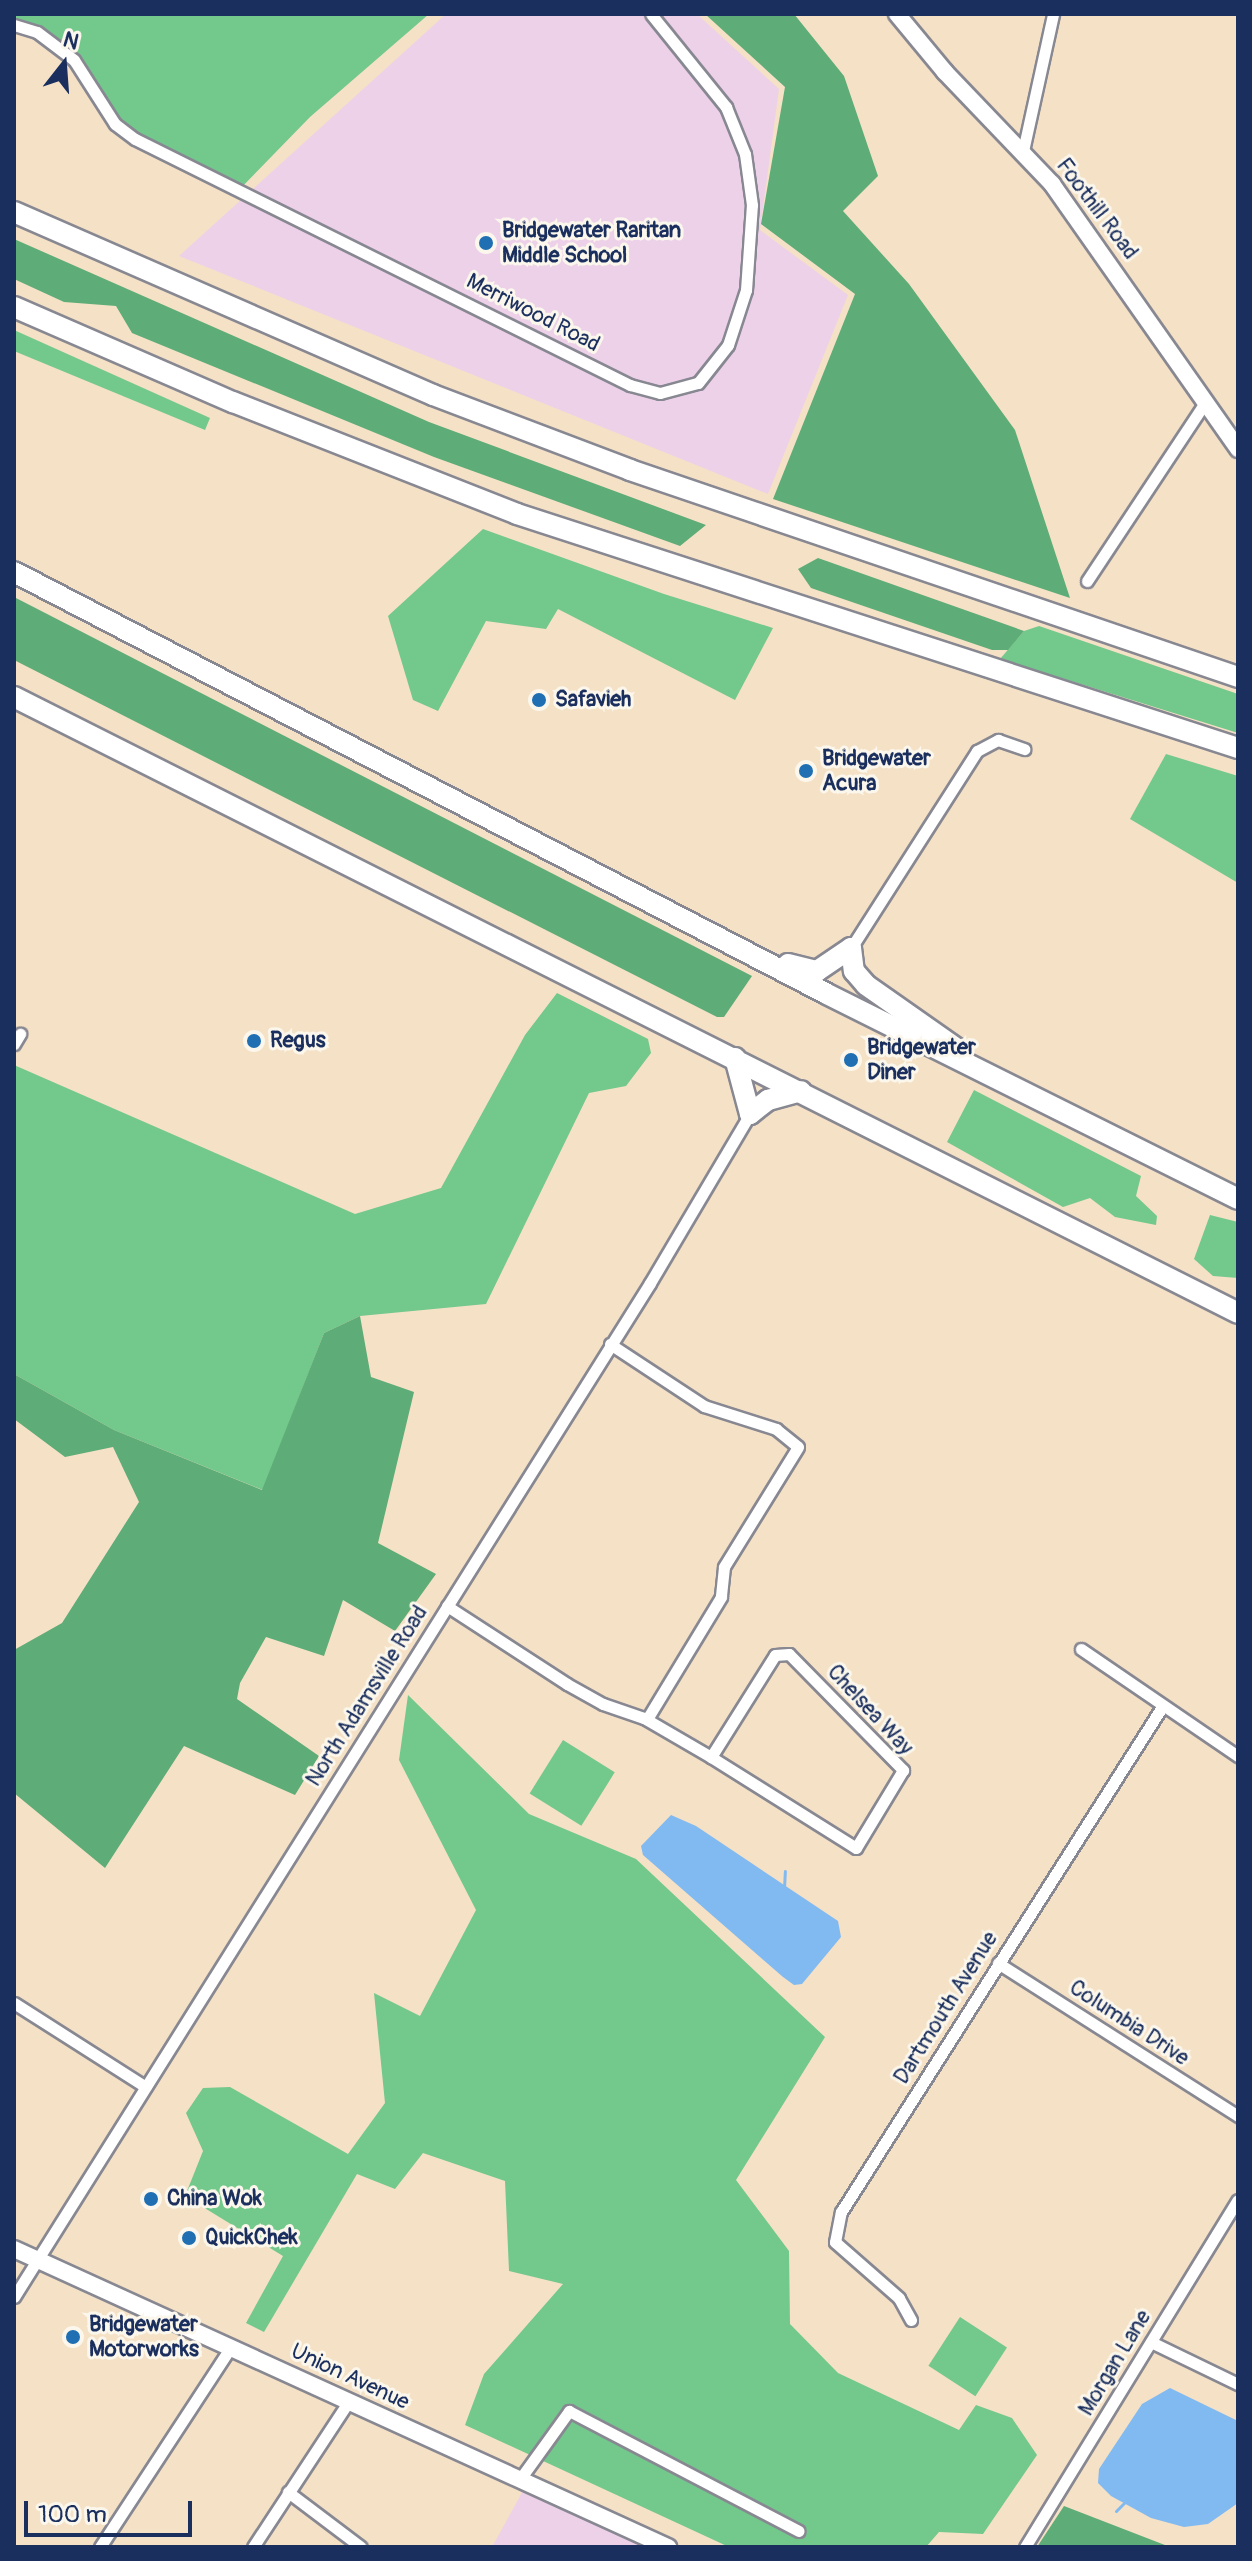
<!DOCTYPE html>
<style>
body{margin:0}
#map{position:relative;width:1252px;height:2561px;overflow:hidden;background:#f5e1c6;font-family:Pangolin,sans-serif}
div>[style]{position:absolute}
.built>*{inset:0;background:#edd1e9}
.green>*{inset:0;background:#73c88c;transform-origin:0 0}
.forest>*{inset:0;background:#5eac78}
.water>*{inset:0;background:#81b9f1}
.stream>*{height:3px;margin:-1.5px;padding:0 1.5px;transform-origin:1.5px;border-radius:1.5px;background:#81b9f1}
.roads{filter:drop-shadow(2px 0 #888892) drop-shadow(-2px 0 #888892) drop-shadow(0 2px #888892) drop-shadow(0 -2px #888892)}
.street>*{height:11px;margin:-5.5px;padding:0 5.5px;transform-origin:5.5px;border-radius:5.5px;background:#fff}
.secondary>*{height:16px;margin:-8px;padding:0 8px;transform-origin:8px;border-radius:8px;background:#fff}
.highway>*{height:20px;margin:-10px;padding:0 10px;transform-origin:10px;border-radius:10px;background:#fff}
.dots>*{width:22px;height:22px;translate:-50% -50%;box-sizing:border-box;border:4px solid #fbf7ec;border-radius:50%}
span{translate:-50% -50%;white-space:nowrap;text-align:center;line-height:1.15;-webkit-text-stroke:6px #fbf7ec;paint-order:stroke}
.street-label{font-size:22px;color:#1b2f5e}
.poi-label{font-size:22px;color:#1b2f5e;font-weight:700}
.left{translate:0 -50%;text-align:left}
.frame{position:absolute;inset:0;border:16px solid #1b2f5e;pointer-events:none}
.north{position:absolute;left:24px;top:24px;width:80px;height:80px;-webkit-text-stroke:6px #fbf7ec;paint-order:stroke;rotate:17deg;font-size:22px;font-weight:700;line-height:32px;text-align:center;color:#1b2f5e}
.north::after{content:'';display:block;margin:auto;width:28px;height:36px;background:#1b2f5e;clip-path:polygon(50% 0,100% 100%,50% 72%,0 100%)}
.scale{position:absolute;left:24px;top:2501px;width:168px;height:36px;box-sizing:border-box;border:4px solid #1b2f5e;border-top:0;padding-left:10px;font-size:24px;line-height:28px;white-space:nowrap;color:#1b2f5e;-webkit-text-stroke:6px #fbf7ec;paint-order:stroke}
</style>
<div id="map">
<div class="built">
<i style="clip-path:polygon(446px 14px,697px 14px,779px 89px,760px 230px,848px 295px,768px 494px,179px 256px)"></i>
<i style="clip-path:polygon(524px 2489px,647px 2547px,492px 2547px)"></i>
</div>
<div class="green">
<i style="clip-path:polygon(14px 14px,429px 14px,310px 117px,238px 191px,121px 131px,62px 48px,14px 23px)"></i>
<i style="clip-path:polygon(14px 330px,210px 418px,205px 430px,14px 351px)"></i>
<i style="clip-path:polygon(483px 529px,664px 594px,773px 628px,735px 700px,558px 609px,546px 629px,486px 621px,438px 711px,413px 700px,388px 616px)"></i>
<i style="clip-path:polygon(1039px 626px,1238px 694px,1238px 733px,1000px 659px,1024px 631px)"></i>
<i style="clip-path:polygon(1166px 754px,1238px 776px,1238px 883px,1130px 819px)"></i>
<i style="clip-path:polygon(557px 993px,648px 1039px,651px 1053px,626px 1086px,589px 1093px,486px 1304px,360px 1316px,324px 1333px,263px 1490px,114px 1430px,14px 1374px,14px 1065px,355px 1214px,441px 1188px,525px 1035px)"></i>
<i style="clip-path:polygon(974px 1090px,1141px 1176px,1136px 1196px,1157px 1216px,1156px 1225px,1115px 1217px,1090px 1198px,1063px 1207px,947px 1142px)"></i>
<i style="clip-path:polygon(1210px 1215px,1238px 1222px,1238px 1278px,1213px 1276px,1194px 1259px)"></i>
<i style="clip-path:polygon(408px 1695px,529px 1814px,636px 1859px,825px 2037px,736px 2180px,789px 2251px,790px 2324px,838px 2373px,959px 2430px,976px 2405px,1012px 2418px,1037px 2455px,983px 2534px,939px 2532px,926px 2547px,729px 2547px,465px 2425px,484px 2374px,563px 2284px,509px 2271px,505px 2181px,423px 2153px,395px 2189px,357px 2174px,264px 2332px,246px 2323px,283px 2256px,185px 2196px,203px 2151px,186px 2113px,203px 2088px,230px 2087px,348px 2154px,385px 2103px,374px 1993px,420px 2016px,476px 1910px,399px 1760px)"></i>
<i style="left:563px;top:1740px;width:61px;height:63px;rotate:32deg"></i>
<i style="left:960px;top:2317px;width:56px;height:58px;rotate:33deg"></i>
</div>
<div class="forest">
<i style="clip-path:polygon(705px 14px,794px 14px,844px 76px,878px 176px,843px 211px,909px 284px,1015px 430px,1070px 598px,773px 499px,855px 294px,761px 224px,785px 87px)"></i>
<i style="clip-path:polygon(14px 239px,429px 422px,706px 525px,680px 546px,434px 457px,132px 333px,116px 306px,64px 302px,14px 279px)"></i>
<i style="clip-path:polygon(818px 558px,1024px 631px,1008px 650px,992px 650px,811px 588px,798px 569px)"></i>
<i style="clip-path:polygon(14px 597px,752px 976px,724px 1017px,717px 1017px,14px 660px)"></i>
<i style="clip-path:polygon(360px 1316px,371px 1377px,414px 1392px,378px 1543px,436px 1574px,395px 1631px,343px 1600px,324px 1656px,266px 1637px,240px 1683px,237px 1699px,319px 1756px,295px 1795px,184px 1746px,105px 1868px,14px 1793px,14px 1650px,62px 1623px,139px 1502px,113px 1447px,65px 1457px,14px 1419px,14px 1374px,114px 1430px,262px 1490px,324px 1333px)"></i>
<i style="clip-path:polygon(1064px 2506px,1170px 2547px,1037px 2547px)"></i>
</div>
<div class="water">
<i style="clip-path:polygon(671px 1815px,696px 1826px,838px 1921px,841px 1937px,802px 1984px,794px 1985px,783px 1977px,643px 1855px,641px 1846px)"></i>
<i style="clip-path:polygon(1170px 2388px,1238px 2421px,1238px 2503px,1208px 2524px,1184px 2527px,1151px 2518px,1111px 2496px,1098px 2483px,1099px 2469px,1142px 2404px)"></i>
</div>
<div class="stream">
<i style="left:784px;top:1888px;width:17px;rotate:-87deg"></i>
<i style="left:1116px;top:2511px;width:13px;rotate:-45deg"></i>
</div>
<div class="roads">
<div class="street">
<i style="left:14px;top:25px;width:24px;rotate:17deg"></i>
<i style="left:37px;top:32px;width:46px;rotate:37.1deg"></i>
<i style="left:74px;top:60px;width:76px;rotate:57.4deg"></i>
<i style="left:115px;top:124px;width:25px;rotate:37deg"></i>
<i style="left:135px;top:139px;width:553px;rotate:26.43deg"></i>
<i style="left:630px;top:385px;width:31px;rotate:15deg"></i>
<i style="left:660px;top:393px;width:39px;rotate:-15deg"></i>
<i style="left:698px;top:383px;width:48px;rotate:-51.7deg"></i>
<i style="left:728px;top:345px;width:58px;rotate:-71.9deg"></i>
<i style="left:746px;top:290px;width:85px;rotate:-86deg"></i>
<i style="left:752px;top:205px;width:51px;rotate:-97.8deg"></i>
<i style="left:745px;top:154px;width:51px;rotate:-112deg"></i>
<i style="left:726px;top:107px;width:119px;rotate:-128.9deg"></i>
<i style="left:1023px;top:151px;width:140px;rotate:-77.6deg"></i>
<i style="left:1087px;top:581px;width:216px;rotate:-56.5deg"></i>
<i style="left:851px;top:948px;width:234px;rotate:-57.4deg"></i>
<i style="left:977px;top:751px;width:24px;rotate:-28deg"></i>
<i style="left:998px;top:740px;width:28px;rotate:19deg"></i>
<i style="left:14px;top:1044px;width:12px;rotate:-59deg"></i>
<i style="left:610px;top:1344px;width:113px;rotate:33.4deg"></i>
<i style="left:704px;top:1406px;width:76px;rotate:17.7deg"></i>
<i style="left:776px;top:1429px;width:28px;rotate:39deg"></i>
<i style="left:798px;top:1447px;width:141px;rotate:121.7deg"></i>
<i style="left:724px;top:1567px;width:30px;rotate:96deg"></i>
<i style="left:721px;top:1597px;width:143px;rotate:121.2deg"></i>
<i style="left:447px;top:1606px;width:143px;rotate:33deg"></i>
<i style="left:567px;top:1684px;width:41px;rotate:29.1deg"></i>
<i style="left:603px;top:1704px;width:43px;rotate:18.9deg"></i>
<i style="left:644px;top:1718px;width:78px;rotate:30.2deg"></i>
<i style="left:1081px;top:1649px;width:190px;rotate:34.3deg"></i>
<i style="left:789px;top:1654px;width:163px;rotate:45.5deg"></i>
<i style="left:903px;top:1770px;width:91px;rotate:121.1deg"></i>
<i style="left:856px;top:1848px;width:171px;rotate:-147.9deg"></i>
<i style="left:711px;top:1757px;width:120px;rotate:-57.9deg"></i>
<i style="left:775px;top:1655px;width:14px;rotate:-4deg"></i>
<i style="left:998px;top:1963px;width:285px;rotate:32.5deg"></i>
<i style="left:14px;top:2003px;width:156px;rotate:32.5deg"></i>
<i style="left:14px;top:2297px;width:1197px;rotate:-57.9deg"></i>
<i style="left:650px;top:1283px;width:196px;rotate:-59.4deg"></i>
<i style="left:911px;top:2320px;width:25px;rotate:-119deg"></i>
<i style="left:899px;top:2298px;width:85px;rotate:-138.8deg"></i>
<i style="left:835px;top:2242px;width:31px;rotate:-79deg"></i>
<i style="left:841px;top:2212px;width:598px;rotate:-57.56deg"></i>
<i style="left:1151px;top:2342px;width:97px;rotate:25.8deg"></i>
<i style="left:520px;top:2479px;width:84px;rotate:-54.2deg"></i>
<i style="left:569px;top:2411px;width:259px;rotate:27.6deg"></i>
<i style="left:288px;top:2492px;width:91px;rotate:37deg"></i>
<i style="left:100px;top:2547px;width:239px;rotate:-56.8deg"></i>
<i style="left:253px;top:2547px;width:175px;rotate:-56.7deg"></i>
<i style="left:1025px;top:2547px;width:407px;rotate:-58.5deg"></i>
</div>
<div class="secondary">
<i style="left:897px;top:14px;width:75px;rotate:50.4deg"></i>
<i style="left:945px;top:72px;width:155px;rotate:46.3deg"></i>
<i style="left:1052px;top:184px;width:324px;rotate:54.9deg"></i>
<i style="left:14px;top:2249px;width:719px;rotate:24.5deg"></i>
</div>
<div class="highway">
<i style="left:14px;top:212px;width:457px;rotate:23.6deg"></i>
<i style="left:433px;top:395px;width:211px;rotate:20.8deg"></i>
<i style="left:630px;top:470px;width:642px;rotate:18.8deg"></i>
<i style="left:14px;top:307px;width:239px;rotate:23.5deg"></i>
<i style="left:233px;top:402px;width:305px;rotate:21.5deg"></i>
<i style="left:517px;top:514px;width:758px;rotate:17.98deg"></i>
<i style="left:14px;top:572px;width:916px;rotate:27.43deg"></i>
<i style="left:827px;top:994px;width:459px;rotate:26.5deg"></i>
<i style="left:14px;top:697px;width:1370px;rotate:26.71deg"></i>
<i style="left:851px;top:948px;width:23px;rotate:83deg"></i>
<i style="left:854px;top:971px;width:18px;rotate:49deg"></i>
<i style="left:866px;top:985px;width:110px;rotate:35deg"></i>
<i style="left:788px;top:964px;width:30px;rotate:14deg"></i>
<i style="left:817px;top:971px;width:41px;rotate:-34.1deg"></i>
<i style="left:735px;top:1058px;width:58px;rotate:75deg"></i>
<i style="left:750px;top:1114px;width:23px;rotate:-38deg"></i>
<i style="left:768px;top:1100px;width:34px;rotate:-15deg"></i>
</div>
</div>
<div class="dots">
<i style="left:486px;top:243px;background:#1f6fb2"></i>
<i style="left:539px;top:700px;background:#1f6fb2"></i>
<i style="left:806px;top:771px;background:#1f6fb2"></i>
<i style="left:254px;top:1041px;background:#1f6fb2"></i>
<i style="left:851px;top:1060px;background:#1f6fb2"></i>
<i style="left:151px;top:2199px;background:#1f6fb2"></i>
<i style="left:189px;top:2238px;background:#1f6fb2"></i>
<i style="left:73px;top:2337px;background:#1f6fb2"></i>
</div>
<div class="street-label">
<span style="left:1097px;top:209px;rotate:53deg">Foothill Road</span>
<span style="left:533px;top:313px;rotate:27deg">Merriwood Road</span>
<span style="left:367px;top:1696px;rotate:-58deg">North Adamsville Road</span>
<span style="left:870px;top:1710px;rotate:47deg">Chelsea Way</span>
<span style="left:946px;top:2008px;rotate:-58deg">Dartmouth Avenue</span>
<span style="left:1129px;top:2023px;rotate:33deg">Columbia Drive</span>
<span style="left:1115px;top:2363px;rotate:-59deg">Morgan Lane</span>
<span style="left:350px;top:2377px;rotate:25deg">Union Avenue</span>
</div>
<div class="poi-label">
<span class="left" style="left:502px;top:243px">Bridgewater Raritan<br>Middle School</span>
<span class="left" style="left:555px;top:700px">Safavieh</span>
<span class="left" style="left:822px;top:771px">Bridgewater<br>Acura</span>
<span class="left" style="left:270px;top:1041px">Regus</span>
<span class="left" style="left:867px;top:1060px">Bridgewater<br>Diner</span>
<span class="left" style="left:167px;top:2199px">China Wok</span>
<span class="left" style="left:205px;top:2238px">QuickChek</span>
<span class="left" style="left:89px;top:2337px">Bridgewater<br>Motorworks</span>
</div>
<div class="frame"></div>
<div class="north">N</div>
<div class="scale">100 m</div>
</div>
